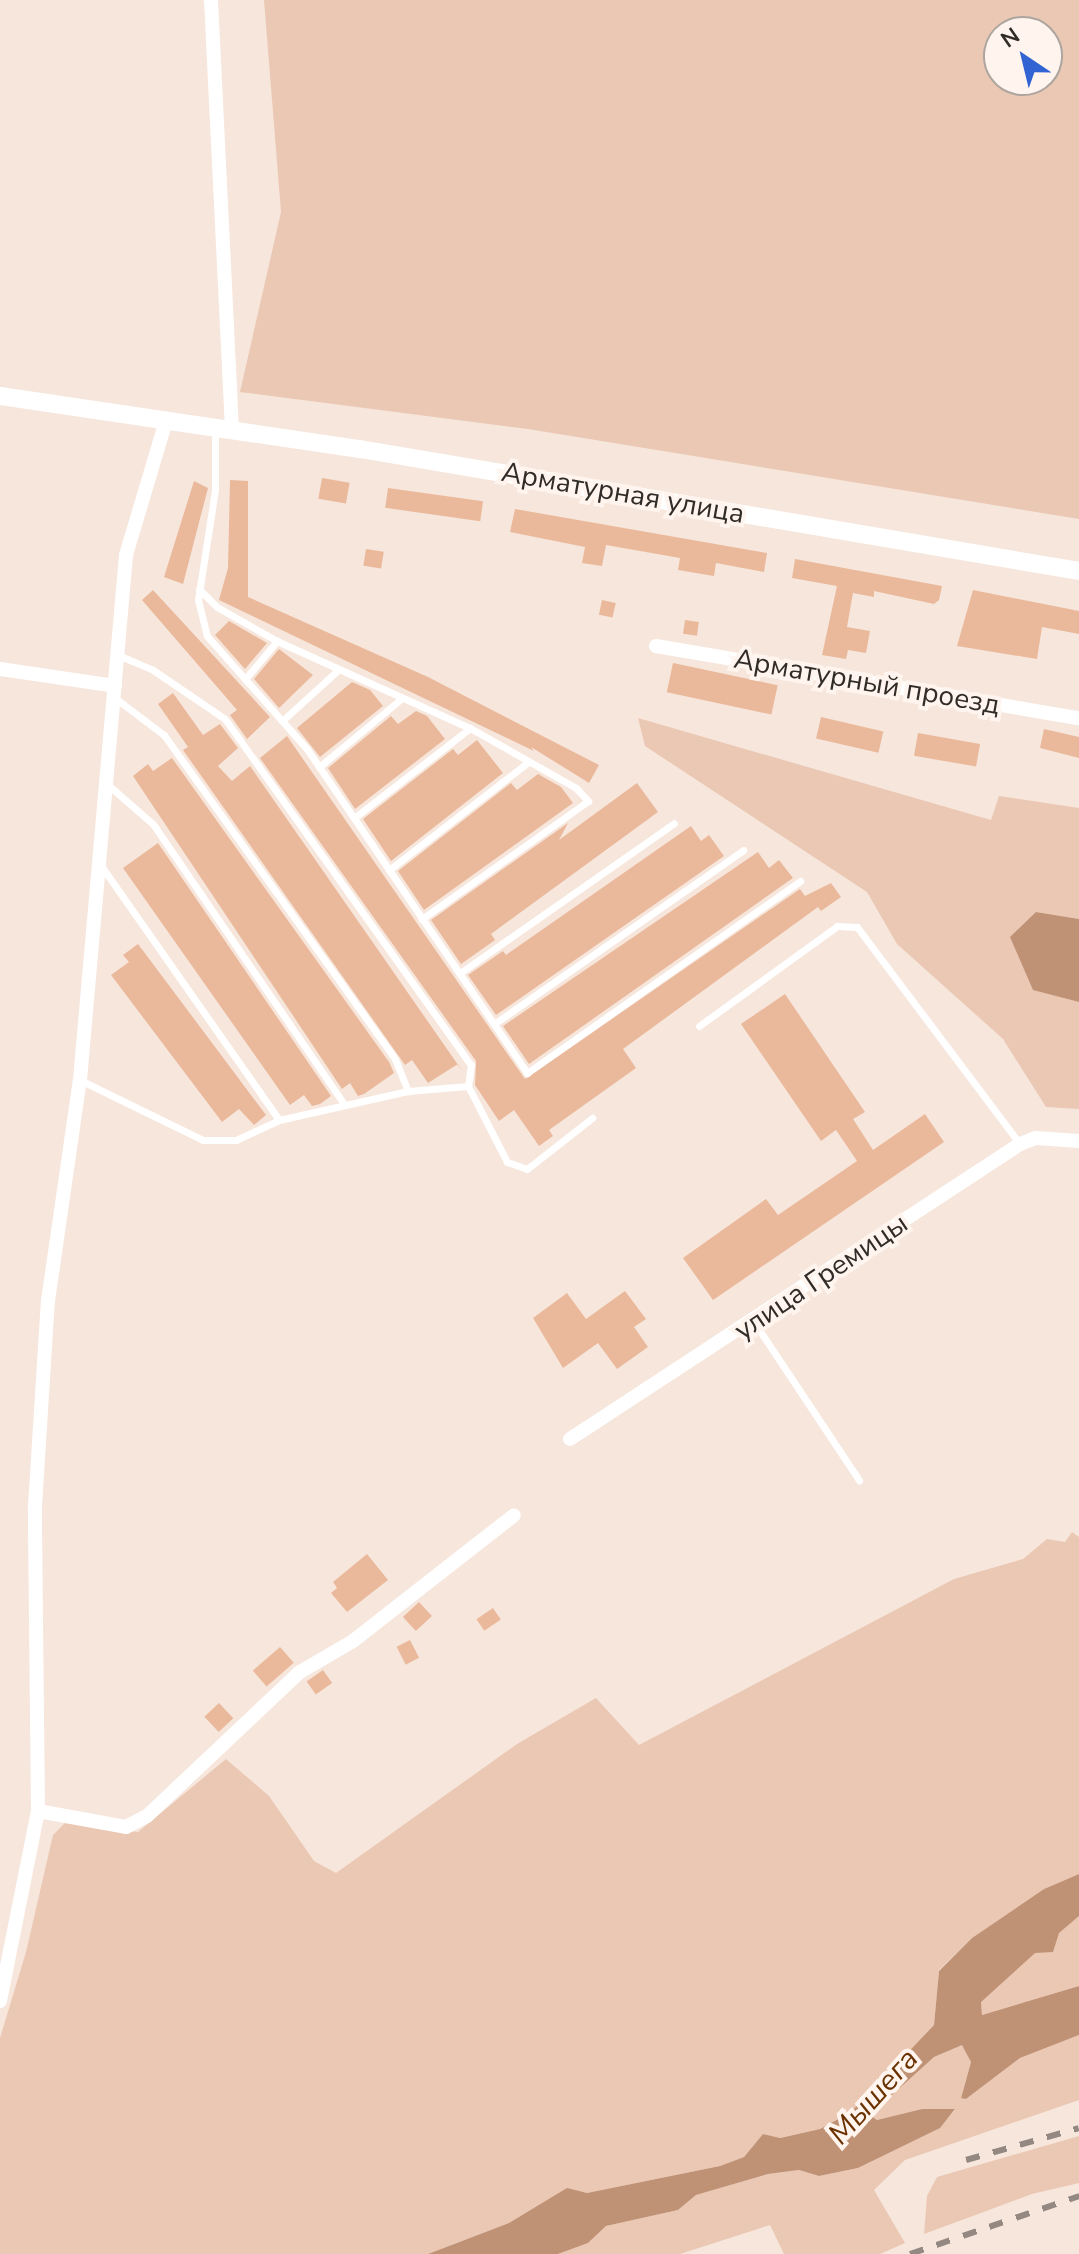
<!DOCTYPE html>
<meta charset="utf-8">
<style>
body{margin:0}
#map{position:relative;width:1079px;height:2254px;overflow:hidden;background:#f7e6dc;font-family:"Nunito Sans",sans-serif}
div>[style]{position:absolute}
.green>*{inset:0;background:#eac8b4}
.water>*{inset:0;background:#c09275}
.building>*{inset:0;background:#eab99b;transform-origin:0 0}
.service>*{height:7px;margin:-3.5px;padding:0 3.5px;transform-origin:3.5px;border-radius:3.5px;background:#fff}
.minor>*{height:14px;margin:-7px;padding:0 7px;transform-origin:7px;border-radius:7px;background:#fff}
.tertiary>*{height:18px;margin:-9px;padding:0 9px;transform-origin:9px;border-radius:9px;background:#fff}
.rail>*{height:6px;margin-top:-3px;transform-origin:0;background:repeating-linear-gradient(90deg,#948982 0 14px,transparent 0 28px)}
span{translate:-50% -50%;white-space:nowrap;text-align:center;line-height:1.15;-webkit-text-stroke:8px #fff5ee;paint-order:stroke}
.street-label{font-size:28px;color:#322c28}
.water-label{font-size:30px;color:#6b3200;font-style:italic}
.north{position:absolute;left:983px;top:16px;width:80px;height:80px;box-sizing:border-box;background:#fff5ee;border:2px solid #ada59f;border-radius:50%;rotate:325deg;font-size:22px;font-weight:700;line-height:32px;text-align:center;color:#322c28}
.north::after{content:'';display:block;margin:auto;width:28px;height:36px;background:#3263d2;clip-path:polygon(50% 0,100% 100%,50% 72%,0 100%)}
</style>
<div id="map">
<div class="green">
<i style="clip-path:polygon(evenodd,264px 0,1079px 0,1079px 519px,528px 429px,240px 392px,281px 212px,264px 0,999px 32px,1047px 32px,1047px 80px,999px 80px,999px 32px)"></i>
<i style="clip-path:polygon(638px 718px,991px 820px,999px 796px,1079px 808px,1079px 919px,1036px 912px,1068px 999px,1079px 1002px,1079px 1109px,1046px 1107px,1003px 1039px,897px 944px,867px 892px,645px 746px)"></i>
<i style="clip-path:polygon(1072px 1532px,1079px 1537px,1079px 1874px,1044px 1889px,972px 1938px,939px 1970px,934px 2025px,851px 2112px,820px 2129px,779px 2138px,763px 2134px,744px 2157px,720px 2166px,587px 2193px,567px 2189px,509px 2223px,428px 2254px,0 2254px,0 2038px,26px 1952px,53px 1835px,65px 1823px,138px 1832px,226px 1759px,269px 1796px,314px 1861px,336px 1873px,517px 1744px,596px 1698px,639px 1745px,954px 1579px,1023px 1559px,1047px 1539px,1065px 1542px)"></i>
<i style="clip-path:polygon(1079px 1916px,1079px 1986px,982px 2015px,981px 2002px,994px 1985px)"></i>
<i style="clip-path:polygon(1079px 2035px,1079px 2100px,905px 2160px,874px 2190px,905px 2243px,880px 2254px,784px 2254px,770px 2225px,680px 2254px,558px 2254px,588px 2243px,606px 2226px,678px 2210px,696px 2195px,768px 2174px,799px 2170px,819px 2176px,858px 2168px,939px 2128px,955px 2110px,922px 2109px,877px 2120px,870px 2115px,934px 2057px,963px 2044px,971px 2062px,961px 2097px,966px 2099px,1020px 2058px)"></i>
<i style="clip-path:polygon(1079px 2136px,1079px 2183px,1032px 2194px,924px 2234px,927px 2196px,937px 2177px)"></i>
</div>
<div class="water">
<i style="clip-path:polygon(1036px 912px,1079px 919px,1079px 1002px,1033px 990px,1010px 937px)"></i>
<i style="clip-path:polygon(1079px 1874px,1079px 1916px,1059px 1933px,1053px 1952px,1035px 1953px,981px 2002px,982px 2015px,1079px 1986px,1079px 2035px,1020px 2058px,966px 2099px,961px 2098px,971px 2062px,962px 2045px,934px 2057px,870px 2115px,877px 2120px,922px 2109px,955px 2109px,940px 2128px,858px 2168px,819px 2176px,799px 2170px,768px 2174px,696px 2195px,678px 2210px,606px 2226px,588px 2243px,558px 2254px,428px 2254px,509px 2223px,567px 2188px,587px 2193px,720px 2166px,744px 2157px,763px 2134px,780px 2138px,820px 2129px,851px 2112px,934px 2025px,939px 1971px,972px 1938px,1044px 1889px)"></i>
</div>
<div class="building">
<i style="left:322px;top:478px;width:28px;height:21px;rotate:10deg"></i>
<i style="clip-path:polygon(230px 480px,248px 481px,248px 597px,428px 677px,599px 765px,589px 783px,531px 747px,534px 751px,219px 600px,228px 568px)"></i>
<i style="clip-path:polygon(194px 481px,208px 488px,183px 584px,164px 577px)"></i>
<i style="left:388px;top:488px;width:96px;height:20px;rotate:8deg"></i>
<i style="clip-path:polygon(515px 509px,767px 553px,764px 572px,716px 563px,714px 576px,678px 570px,680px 558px,606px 545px,602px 566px,582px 563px,585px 547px,510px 532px)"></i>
<i style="left:366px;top:549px;width:18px;height:17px;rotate:9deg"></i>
<i style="clip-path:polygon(795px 559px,942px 586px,939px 600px,934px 604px,874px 591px,874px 597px,853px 593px,847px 627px,870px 631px,866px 653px,848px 650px,846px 659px,822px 655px,837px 586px,792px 578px)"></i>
<i style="clip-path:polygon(153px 590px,270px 717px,247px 739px,230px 715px,237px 710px,142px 600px)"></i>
<i style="clip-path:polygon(973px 590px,1079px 611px,1079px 634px,1042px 627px,1037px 659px,957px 646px)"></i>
<i style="left:602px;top:600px;width:14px;height:15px;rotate:12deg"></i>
<i style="left:685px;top:620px;width:14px;height:14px;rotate:8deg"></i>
<i style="clip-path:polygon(229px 621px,267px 643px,245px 669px,215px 635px)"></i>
<i style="clip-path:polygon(279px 649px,313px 675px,279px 708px,254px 679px)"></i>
<i style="left:673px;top:663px;width:107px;height:30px;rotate:12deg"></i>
<i style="clip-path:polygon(352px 682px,370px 690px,383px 706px,320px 757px,297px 728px)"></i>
<i style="clip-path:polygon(173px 693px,203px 735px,220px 724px,238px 748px,218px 766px,232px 781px,250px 766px,463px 1072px,458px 1064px,428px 1083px,412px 1060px,405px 1065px,183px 750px,188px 747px,158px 704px)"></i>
<i style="clip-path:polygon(416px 711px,427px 716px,445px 739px,355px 809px,328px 768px,391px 716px,398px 724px)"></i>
<i style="left:821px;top:717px;width:64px;height:22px;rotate:13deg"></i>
<i style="clip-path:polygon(1044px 729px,1079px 737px,1079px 758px,1040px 748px)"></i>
<i style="left:918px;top:733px;width:63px;height:23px;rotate:10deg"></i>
<i style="clip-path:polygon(287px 736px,525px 1079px,800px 889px,805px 896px,831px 883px,841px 897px,821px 911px,818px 907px,623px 1049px,636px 1068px,549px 1130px,553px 1136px,539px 1146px,514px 1110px,499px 1121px,475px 1085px,476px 1061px,260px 758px)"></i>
<i style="clip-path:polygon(477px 740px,503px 773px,391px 861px,363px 819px,453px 749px,458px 755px)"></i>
<i style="clip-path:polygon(172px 758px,389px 1062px,394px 1073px,364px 1094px,358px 1096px,350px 1083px,342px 1089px,133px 776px,148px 764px,153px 771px)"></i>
<i style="clip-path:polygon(538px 774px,561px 787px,573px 803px,424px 910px,398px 871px,511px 783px,517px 790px)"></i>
<i style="clip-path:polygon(637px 783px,658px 812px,491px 934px,495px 940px,461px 964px,431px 920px,568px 823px,559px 840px)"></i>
<i style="clip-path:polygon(691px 826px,701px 841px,709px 835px,724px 856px,496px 1015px,468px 975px,503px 951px,506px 955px)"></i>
<i style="clip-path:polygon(158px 843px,331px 1096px,320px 1104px,312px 1106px,304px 1095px,290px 1105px,123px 868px)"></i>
<i style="clip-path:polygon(758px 852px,769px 868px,779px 860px,793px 878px,529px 1064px,503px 1026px)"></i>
<i style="clip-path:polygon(138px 944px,266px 1115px,254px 1125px,239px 1109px,222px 1122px,111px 975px,129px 962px,123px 955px)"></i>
<i style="clip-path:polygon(785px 994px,865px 1112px,853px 1119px,873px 1150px,925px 1114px,944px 1142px,713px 1300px,683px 1258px,766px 1199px,778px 1215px,857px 1161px,836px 1130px,821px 1141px,741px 1024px)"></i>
<i style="clip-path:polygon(625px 1291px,646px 1319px,634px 1327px,648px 1347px,617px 1369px,598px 1343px,563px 1368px,533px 1318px,567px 1293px,586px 1319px)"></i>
<i style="clip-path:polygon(367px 1554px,388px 1580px,347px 1612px,331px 1593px,337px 1588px,333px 1582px)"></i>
<i style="left:419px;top:1602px;width:19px;height:22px;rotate:47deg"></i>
<i style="left:493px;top:1608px;width:14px;height:20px;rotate:56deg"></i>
<i style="left:410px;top:1640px;width:20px;height:15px;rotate:63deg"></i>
<i style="left:280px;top:1647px;width:21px;height:36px;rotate:49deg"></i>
<i style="left:323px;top:1670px;width:16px;height:20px;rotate:55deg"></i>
<i style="left:219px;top:1703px;width:21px;height:20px;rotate:47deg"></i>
</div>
<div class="service">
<i style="left:215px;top:430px;width:60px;rotate:90deg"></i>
<i style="left:215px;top:490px;width:111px;rotate:98.8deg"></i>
<i style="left:198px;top:600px;width:37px;rotate:76deg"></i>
<i style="left:207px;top:636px;width:151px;rotate:48.5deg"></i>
<i style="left:307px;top:749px;width:392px;rotate:55.8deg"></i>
<i style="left:527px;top:1073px;width:334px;rotate:-35.1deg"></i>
<i style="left:199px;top:589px;width:25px;rotate:45deg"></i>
<i style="left:217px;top:607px;width:69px;rotate:29.5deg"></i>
<i style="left:277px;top:641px;width:212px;rotate:24.3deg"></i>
<i style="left:470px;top:728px;width:122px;rotate:29.5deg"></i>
<i style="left:576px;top:788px;width:18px;rotate:47deg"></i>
<i style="left:588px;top:801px;width:204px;rotate:144.6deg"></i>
<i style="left:118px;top:655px;width:38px;rotate:23deg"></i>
<i style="left:153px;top:670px;width:87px;rotate:34.2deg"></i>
<i style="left:225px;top:719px;width:425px;rotate:54.6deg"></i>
<i style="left:471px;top:1065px;width:21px;rotate:98deg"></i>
<i style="left:468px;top:1086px;width:85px;rotate:62.8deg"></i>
<i style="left:507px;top:1162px;width:21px;rotate:19deg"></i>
<i style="left:527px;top:1169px;width:83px;rotate:-38.1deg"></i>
<i style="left:245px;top:679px;width:50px;rotate:-49.9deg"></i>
<i style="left:115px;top:698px;width:61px;rotate:37.1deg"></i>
<i style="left:164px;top:735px;width:398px;rotate:54.5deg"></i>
<i style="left:395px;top:1059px;width:35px;rotate:68deg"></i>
<i style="left:282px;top:721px;width:74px;rotate:-42.3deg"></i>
<i style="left:319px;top:767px;width:107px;rotate:-39.7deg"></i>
<i style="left:107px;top:784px;width:61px;rotate:41deg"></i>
<i style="left:153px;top:824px;width:340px;rotate:55.7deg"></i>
<i style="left:354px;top:818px;width:147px;rotate:-37.8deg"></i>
<i style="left:102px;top:867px;width:309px;rotate:55deg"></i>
<i style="left:389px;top:870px;width:176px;rotate:-37.8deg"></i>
<i style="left:460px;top:973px;width:261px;rotate:-35deg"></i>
<i style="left:494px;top:1024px;width:304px;rotate:-34.9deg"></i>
<i style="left:699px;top:1026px;width:170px;rotate:-35.9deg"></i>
<i style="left:837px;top:926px;width:20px;rotate:3deg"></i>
<i style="left:857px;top:927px;width:271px;rotate:53.1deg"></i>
<i style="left:80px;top:1080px;width:137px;rotate:26deg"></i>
<i style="left:203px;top:1140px;width:33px"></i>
<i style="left:236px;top:1140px;width:47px;rotate:-24.9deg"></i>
<i style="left:279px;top:1120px;width:132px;rotate:-12.7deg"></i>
<i style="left:408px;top:1091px;width:60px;rotate:-4.8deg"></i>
<i style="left:754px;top:1322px;width:190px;rotate:56.4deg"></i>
</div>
<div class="minor">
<i style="left:211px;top:0;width:431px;rotate:87.2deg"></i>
<i style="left:656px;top:646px;width:429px;rotate:9.7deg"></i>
<i style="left:0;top:669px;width:116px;rotate:8.4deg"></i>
<i style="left:570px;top:1439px;width:538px;rotate:-33.25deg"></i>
<i style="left:1020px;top:1144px;width:17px;rotate:-21deg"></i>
<i style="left:1036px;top:1138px;width:43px;rotate:4deg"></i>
<i style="left:38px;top:1811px;width:89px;rotate:10.3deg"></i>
<i style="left:126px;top:1827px;width:24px;rotate:-28deg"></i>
<i style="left:147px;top:1816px;width:210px;rotate:-43.3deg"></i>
<i style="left:300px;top:1672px;width:61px;rotate:-30.3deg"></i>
<i style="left:353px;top:1641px;width:204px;rotate:-38deg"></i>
<i style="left:0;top:2001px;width:194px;rotate:-78.7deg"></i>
<i style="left:38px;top:1811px;width:305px;rotate:-90.6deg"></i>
<i style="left:35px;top:1506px;width:205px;rotate:-86.4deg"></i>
<i style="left:48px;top:1301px;width:223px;rotate:-81.8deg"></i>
<i style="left:80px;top:1080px;width:527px;rotate:-84.99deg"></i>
<i style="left:126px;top:555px;width:140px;rotate:-73.4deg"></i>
</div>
<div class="tertiary">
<i style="left:0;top:396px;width:364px;rotate:8.4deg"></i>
<i style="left:360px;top:449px;width:729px;rotate:9.63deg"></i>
</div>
<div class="rail">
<i style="left:966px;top:2160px;width:117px;rotate:-15.8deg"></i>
<i style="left:910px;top:2254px;width:179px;rotate:-18.9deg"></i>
</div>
<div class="street-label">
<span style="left:623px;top:493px;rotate:10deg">Арматурная улица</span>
<span style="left:867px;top:682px;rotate:10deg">Арматурный проезд</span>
<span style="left:821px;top:1277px;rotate:-34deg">улица Гремицы</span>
</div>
<div class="water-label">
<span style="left:874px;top:2097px;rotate:-48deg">Мышега</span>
</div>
<div class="north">N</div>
</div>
